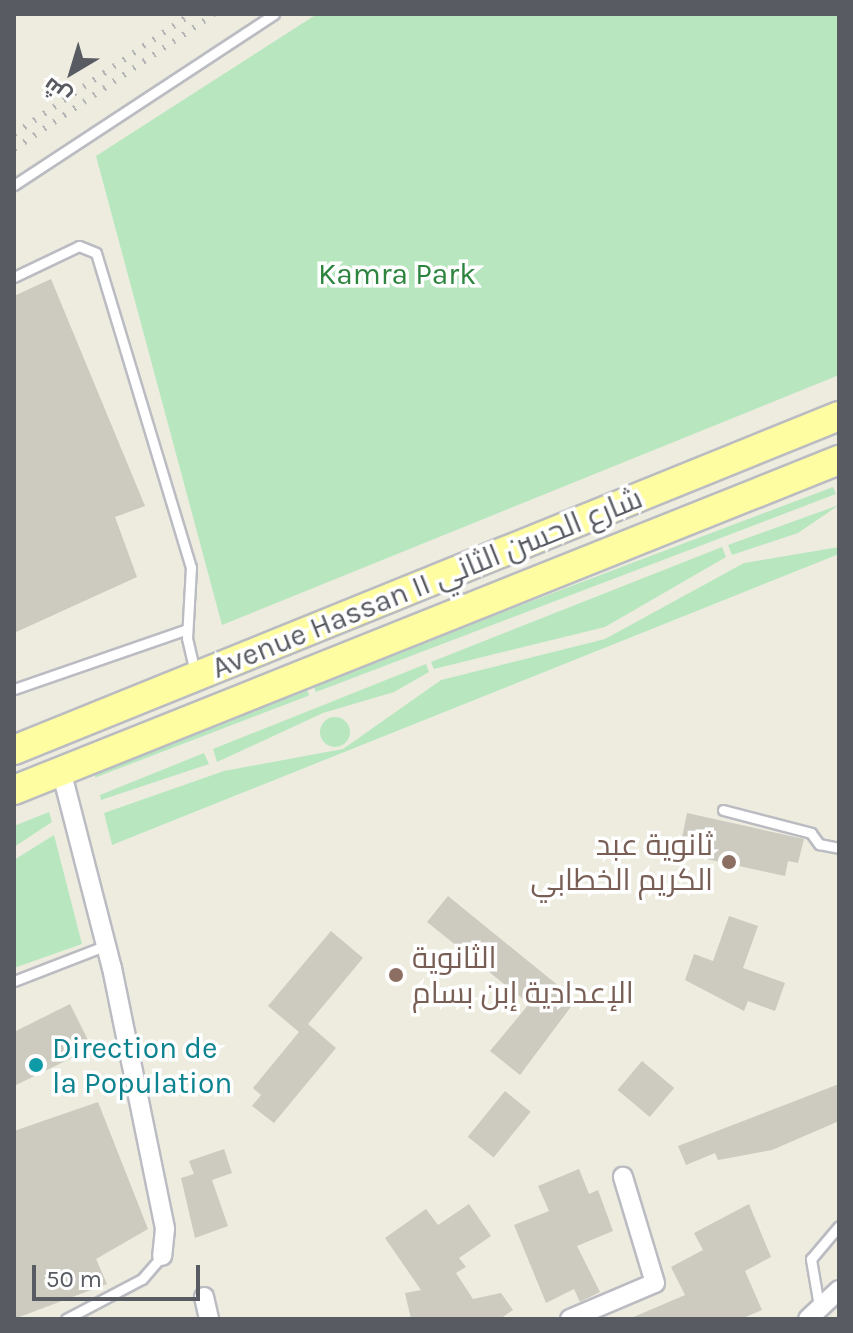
<!DOCTYPE html>
<meta charset="utf-8">
<style>
body{margin:0}
#map{position:relative;width:853px;height:1333px;overflow:hidden;background:#edecdf;font-family:Karla,Cairo,sans-serif}
div>[style]{position:absolute}
.green>*{inset:0;background:#b8e7bf;transform-origin:0 0}
.round{border-radius:50%}
.building>*{inset:0;background:#cdcac0;transform-origin:0 0}
.roads{filter:drop-shadow(2px 0 #babcc2) drop-shadow(-2px 0 #babcc2) drop-shadow(0 2px #babcc2) drop-shadow(0 -2px #babcc2)}
.lane>*{height:9px;margin:-4.5px;padding:0 4.5px;transform-origin:4.5px;border-radius:4.5px;background:#fff}
.street>*{height:18px;margin:-9px;padding:0 9px;transform-origin:9px;border-radius:9px;background:#fff}
.primary>*{height:28px;margin:-14px;padding:0 14px;transform-origin:14px;border-radius:14px;background:#fffda1}
.rail>*{height:6px;margin-top:-3px;transform-origin:0;background:repeating-linear-gradient(90deg,#b5b6b6 0 2px,transparent 0 12px)}
.dots>*{width:22px;height:22px;translate:-50% -50%;box-sizing:border-box;border:4px solid #fff;border-radius:50%}
span{translate:-50% -50%;white-space:nowrap;text-align:center;line-height:1.15;-webkit-text-stroke:7px #fff;paint-order:stroke}
.park-label{font-size:30px;color:#2d843e}
.street-label{font-size:30px;color:#585b62}
.education-label{font-size:30px;color:#785e54}
.right{translate:-100% -50%;text-align:right}
.left{translate:0 -50%;text-align:left}
.culture-label{font-size:30px;color:#0d838f}
.frame{position:absolute;inset:0;border:16px solid #585b62;pointer-events:none}
.north{position:absolute;left:32px;top:32px;width:80px;height:80px;-webkit-text-stroke:6px #fff;paint-order:stroke;rotate:218deg;font-size:22px;font-weight:700;line-height:32px;text-align:center;color:#585b62}
.north::after{content:'';display:block;margin:auto;width:28px;height:36px;background:#585b62;clip-path:polygon(50% 0,100% 100%,50% 72%,0 100%)}
.scale{position:absolute;left:32px;top:1265px;width:168px;height:36px;box-sizing:border-box;border:4px solid #585b62;border-top:0;padding-left:10px;font-size:24px;line-height:28px;white-space:nowrap;color:#585b62;-webkit-text-stroke:6px #fff;paint-order:stroke}
</style>
<div id="map">
<div class="green">
<i style="clip-path:polygon(317px 14px,839px 14px,839px 375px,222px 625px,96px 156px)"></i>
<i style="clip-path:polygon(833px 487px,836px 494px,316px 692px,312px 684px)"></i>
<i style="clip-path:polygon(839px 505px,798px 533px,732px 555px,728px 545px)"></i>
<i style="clip-path:polygon(722px 547px,726px 557px,605px 627px,434px 669px,431px 662px)"></i>
<i style="clip-path:polygon(839px 547px,839px 554px,112px 845px,104px 813px,224px 771px,343px 749px,441px 680px,605px 639px,744px 563px)"></i>
<i style="clip-path:polygon(426px 664px,429px 672px,394px 692px,323px 713px,217px 762px,213px 749px)"></i>
<i style="left:306px;top:687px;width:9px;height:229px;rotate:69deg"></i>
<i class="round" style="left:320px;top:717px;width:30px;height:30px"></i>
<i style="clip-path:polygon(204px 753px,209px 764px,101px 800px,100px 795px)"></i>
<i style="clip-path:polygon(49px 812px,52px 822px,14px 847px,14px 826px)"></i>
<i style="clip-path:polygon(54px 835px,82px 944px,14px 968px,14px 860px)"></i>
</div>
<div class="building">
<i style="clip-path:polygon(51px 279px,145px 506px,115px 517px,137px 577px,14px 633px,14px 296px)"></i>
<i style="clip-path:polygon(687px 813px,804px 839px,798px 863px,788px 861px,785px 876px,679px 853px)"></i>
<i style="clip-path:polygon(448px 896px,576px 1000px,520px 1075px,490px 1051px,529px 1004px,427px 922px)"></i>
<i style="clip-path:polygon(729px 916px,758px 926px,743px 968px,785px 983px,775px 1011px,748px 1001px,744px 1011px,685px 980px,694px 954px,713px 961px)"></i>
<i style="clip-path:polygon(331px 931px,363px 958px,308px 1024px,336px 1048px,274px 1123px,252px 1106px,261px 1095px,253px 1088px,299px 1032px,268px 1006px)"></i>
<i style="clip-path:polygon(70px 1004px,92px 1048px,14px 1086px,14px 1032px)"></i>
<i style="left:642px;top:1061px;width:42px;height:38px;rotate:40deg"></i>
<i style="clip-path:polygon(839px 1084px,839px 1121px,772px 1150px,718px 1160px,715px 1153px,686px 1165px,678px 1146px)"></i>
<i style="left:505px;top:1091px;width:33px;height:59px;rotate:39deg"></i>
<i style="clip-path:polygon(98px 1102px,148px 1229px,96px 1259px,107px 1284px,14px 1319px,14px 1131px)"></i>
<i style="clip-path:polygon(224px 1149px,232px 1173px,212px 1180px,228px 1226px,195px 1238px,181px 1178px,194px 1174px,189px 1161px)"></i>
<i style="clip-path:polygon(579px 1169px,589px 1194px,598px 1190px,613px 1231px,577px 1246px,600px 1292px,580px 1302px,574px 1289px,546px 1303px,514px 1225px,549px 1211px,538px 1186px)"></i>
<i style="clip-path:polygon(469px 1204px,491px 1236px,459px 1258px,466px 1267px,456px 1273px,473px 1299px,501px 1293px,513px 1310px,500px 1319px,411px 1319px,405px 1293px,421px 1290px,385px 1238px,426px 1209px,438px 1225px)"></i>
<i style="clip-path:polygon(749px 1204px,771px 1257px,745px 1271px,762px 1310px,741px 1319px,629px 1319px,685px 1295px,671px 1267px,703px 1250px,694px 1233px)"></i>
</div>
<div class="roads">
<div class="lane">
<i style="left:14px;top:185px;width:311px;rotate:-33.3deg"></i>
<i style="left:14px;top:277px;width:72px;rotate:-25.5deg"></i>
<i style="left:79px;top:246px;width:18px;rotate:22deg"></i>
<i style="left:96px;top:253px;width:328px;rotate:73.2deg"></i>
<i style="left:191px;top:567px;width:71px;rotate:93.2deg"></i>
<i style="left:187px;top:638px;width:37px;rotate:77deg"></i>
<i style="left:14px;top:689px;width:183px;rotate:-19.1deg"></i>
<i style="left:723px;top:810px;width:91px;rotate:14.6deg"></i>
<i style="left:811px;top:833px;width:14px;rotate:54deg"></i>
<i style="left:819px;top:844px;width:20px;rotate:11deg"></i>
<i style="left:14px;top:981px;width:100px;rotate:-21.2deg"></i>
<i style="left:819px;top:1306px;width:48px;rotate:-99.7deg"></i>
<i style="left:811px;top:1259px;width:43px;rotate:-49.7deg"></i>
<i style="left:66px;top:1319px;width:86px;rotate:-27.8deg"></i>
<i style="left:142px;top:1279px;width:30px;rotate:-49deg"></i>
</div>
<div class="street">
<i style="left:61px;top:770px;width:204px;rotate:75.6deg"></i>
<i style="left:112px;top:968px;width:266px;rotate:78.5deg"></i>
<i style="left:165px;top:1229px;width:27px;rotate:96deg"></i>
<i style="left:204px;top:1297px;width:23px;rotate:77deg"></i>
<i style="left:570px;top:1319px;width:92px;rotate:-23deg"></i>
<i style="left:655px;top:1283px;width:111px;rotate:-106.8deg"></i>
<i style="left:808px;top:1319px;width:42px;rotate:-43.1deg"></i>
</div>
<div class="primary">
<i style="left:14px;top:750px;width:890px;rotate:-22.04deg"></i>
<i style="left:14px;top:790px;width:889px;rotate:-21.8deg"></i>
</div>
</div>
<div class="rail">
<i style="left:14px;top:134px;width:214px;rotate:-34.1deg"></i>
<i style="left:14px;top:149px;width:241px;rotate:-34deg"></i>
</div>
<div class="dots">
<i style="left:729px;top:862px;background:#8d6e63"></i>
<i style="left:396px;top:975px;background:#8d6e63"></i>
<i style="left:36px;top:1065px;background:#0f9aa8"></i>
</div>
<div class="park-label">
<span style="left:397px;top:274px">Kamra Park</span>
</div>
<div class="street-label">
<span style="left:427px;top:583px;rotate:-22deg">Avenue Hassan II شارع الحسن الثاني</span>
</div>
<div class="education-label">
<span class="right" style="left:713px;top:862px">ثانوية عبد<br>الكريم الخطابي</span>
<span class="left" style="left:412px;top:975px">الثانوية<br>الإعدادية إبن بسام</span>
</div>
<div class="culture-label">
<span class="left" style="left:52px;top:1065px">Direction de<br>la Population</span>
</div>
<div class="frame"></div>
<div class="north">ش</div>
<div class="scale">50 m</div>
</div>
